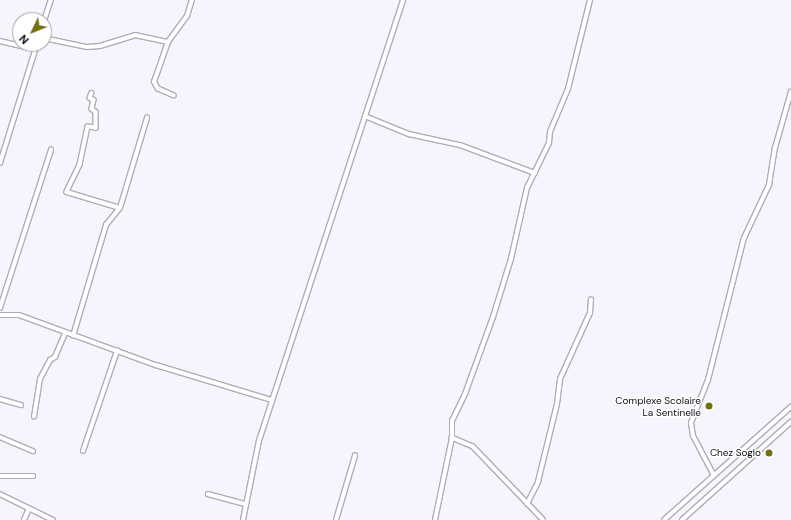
<!DOCTYPE html>
<style>
body{margin:0}
#map{position:relative;width:791px;height:520px;overflow:hidden;background:#f5f5fd;font-family:"DM Sans",sans-serif}
div>[style]{position:absolute}
.roads{filter:drop-shadow(1px 0 #adaeba) drop-shadow(-1px 0 #adaeba) drop-shadow(0 1px #adaeba) drop-shadow(0 -1px #adaeba)}
.street>*{height:3.5px;margin:-1.75px;padding:0 1.75px;transform-origin:1.75px;border-radius:1.75px;background:#fff}
.dots>*{width:11px;height:11px;translate:-50% -50%;box-sizing:border-box;border:2px solid #fff;border-radius:50%}
span{translate:-50% -50%;white-space:nowrap;text-align:center;line-height:1.15;-webkit-text-stroke:3px #fff;paint-order:stroke}
.poi-label{font-size:10px;color:#0f0f13}
.right{translate:-100% -50%;text-align:right}
.north{position:absolute;left:12px;top:12px;width:40px;height:40px;box-sizing:border-box;background:#fff;border:1px solid #9f9fa1;border-radius:50%;rotate:227deg;font-size:11px;font-weight:700;line-height:16px;text-align:center;color:#0f0f13}
.north::after{content:'';display:block;margin:auto;width:14px;height:18px;background:#756f0f;clip-path:polygon(50% 0,100% 100%,50% 72%,0 100%)}
</style>
<div id="map">
<div class="roads">
<div class="street">
<i style="left:44px;top:21px;width:22px;rotate:-72deg"></i>
<i style="left:44px;top:38px;width:44px;rotate:11.8deg"></i>
<i style="left:87px;top:47px;width:13px;rotate:-4deg"></i>
<i style="left:100px;top:46px;width:37px;rotate:-17deg"></i>
<i style="left:135px;top:35px;width:34px;rotate:12deg"></i>
<i style="left:0;top:41px;width:37px;rotate:13deg"></i>
<i style="left:92px;top:93px;width:5px;rotate:112deg"></i>
<i style="left:90px;top:98px;width:4px;rotate:27deg"></i>
<i style="left:94px;top:100px;width:9px;rotate:103deg"></i>
<i style="left:92px;top:109px;width:5px;rotate:37deg"></i>
<i style="left:96px;top:112px;width:16px;rotate:90deg"></i>
<i style="left:96px;top:128px;width:8px;rotate:-173deg"></i>
<i style="left:88px;top:127px;width:39px;rotate:102deg"></i>
<i style="left:80px;top:165px;width:30px;rotate:116deg"></i>
<i style="left:67px;top:192px;width:55px;rotate:16.8deg"></i>
<i style="left:174px;top:96px;width:17px;rotate:-156deg"></i>
<i style="left:158px;top:89px;width:8px;rotate:-120deg"></i>
<i style="left:154px;top:82px;width:42px;rotate:-70.7deg"></i>
<i style="left:168px;top:42px;width:32px;rotate:-54deg"></i>
<i style="left:187px;top:16px;width:17px;rotate:-73deg"></i>
<i style="left:365px;top:116px;width:48px;rotate:22.2deg"></i>
<i style="left:409px;top:134px;width:52px;rotate:12.2deg"></i>
<i style="left:460px;top:145px;width:80px;rotate:20.5deg"></i>
<i style="left:0;top:163px;width:125px;rotate:-72.7deg"></i>
<i style="left:0;top:308px;width:166px;rotate:-72.1deg"></i>
<i style="left:0;top:315px;width:19px"></i>
<i style="left:19px;top:315px;width:146px;rotate:20.1deg"></i>
<i style="left:156px;top:365px;width:121px;rotate:16.8deg"></i>
<i style="left:73px;top:336px;width:116px;rotate:-73.4deg"></i>
<i style="left:106px;top:225px;width:22px;rotate:-51deg"></i>
<i style="left:120px;top:208px;width:94px;rotate:-73.3deg"></i>
<i style="left:0;top:399px;width:22px;rotate:16deg"></i>
<i style="left:34px;top:417px;width:38px;rotate:-81deg"></i>
<i style="left:40px;top:379px;width:21px;rotate:-62deg"></i>
<i style="left:50px;top:360px;width:6px;rotate:-31deg"></i>
<i style="left:55px;top:357px;width:26px;rotate:-67deg"></i>
<i style="left:0;top:437px;width:36px;rotate:23deg"></i>
<i style="left:83px;top:451px;width:106px;rotate:-71.2deg"></i>
<i style="left:0;top:476px;width:33px"></i>
<i style="left:714px;top:476px;width:45px;rotate:-117.7deg"></i>
<i style="left:693px;top:436px;width:13px;rotate:-99deg"></i>
<i style="left:691px;top:423px;width:46px;rotate:-68.4deg"></i>
<i style="left:708px;top:380px;width:146px;rotate:-75.8deg"></i>
<i style="left:744px;top:238px;width:59px;rotate:-64.7deg"></i>
<i style="left:769px;top:185px;width:37px;rotate:-81deg"></i>
<i style="left:775px;top:148px;width:58px;rotate:-74.1deg"></i>
<i style="left:0;top:494px;width:59px;rotate:26.1deg"></i>
<i style="left:208px;top:494px;width:39px;rotate:15deg"></i>
<i style="left:527px;top:504px;width:25px;rotate:-63deg"></i>
<i style="left:538px;top:482px;width:80px;rotate:-76.3deg"></i>
<i style="left:557px;top:404px;width:25px;rotate:-83deg"></i>
<i style="left:560px;top:379px;width:72px;rotate:-65.6deg"></i>
<i style="left:590px;top:313px;width:13px;rotate:-86deg"></i>
<i style="left:24px;top:520px;width:12px;rotate:-66deg"></i>
<i style="left:243px;top:520px;width:81px;rotate:-78.6deg"></i>
<i style="left:259px;top:441px;width:464px;rotate:-71.9deg"></i>
<i style="left:336px;top:520px;width:67px;rotate:-73.5deg"></i>
<i style="left:435px;top:520px;width:84px;rotate:-78.3deg"></i>
<i style="left:543px;top:520px;width:101px;rotate:-133.8deg"></i>
<i style="left:473px;top:447px;width:23px;rotate:-157deg"></i>
<i style="left:452px;top:438px;width:17px;rotate:-90deg"></i>
<i style="left:452px;top:421px;width:30px;rotate:-64deg"></i>
<i style="left:465px;top:394px;width:82px;rotate:-70deg"></i>
<i style="left:493px;top:317px;width:61px;rotate:-72.8deg"></i>
<i style="left:511px;top:259px;width:73px;rotate:-77.3deg"></i>
<i style="left:527px;top:188px;width:50px;rotate:-63.9deg"></i>
<i style="left:549px;top:143px;width:11px;rotate:-85deg"></i>
<i style="left:550px;top:132px;width:47px;rotate:-67.3deg"></i>
<i style="left:568px;top:89px;width:92px;rotate:-76.1deg"></i>
<i style="left:664px;top:520px;width:170px;rotate:-41.7deg"></i>
<i style="left:682px;top:520px;width:147px;rotate:-42deg"></i>
</div>
</div>
<div class="dots">
<i style="left:709px;top:406px;background:#756f0f"></i>
<i style="left:769px;top:453px;background:#756f0f"></i>
</div>
<div class="poi-label">
<span class="right" style="left:701px;top:406px">Complexe Scolaire<br>La Sentinelle</span>
<span class="right" style="left:761px;top:453px">Chez Soglo</span>
</div>
<div class="north">N</div>
</div>
